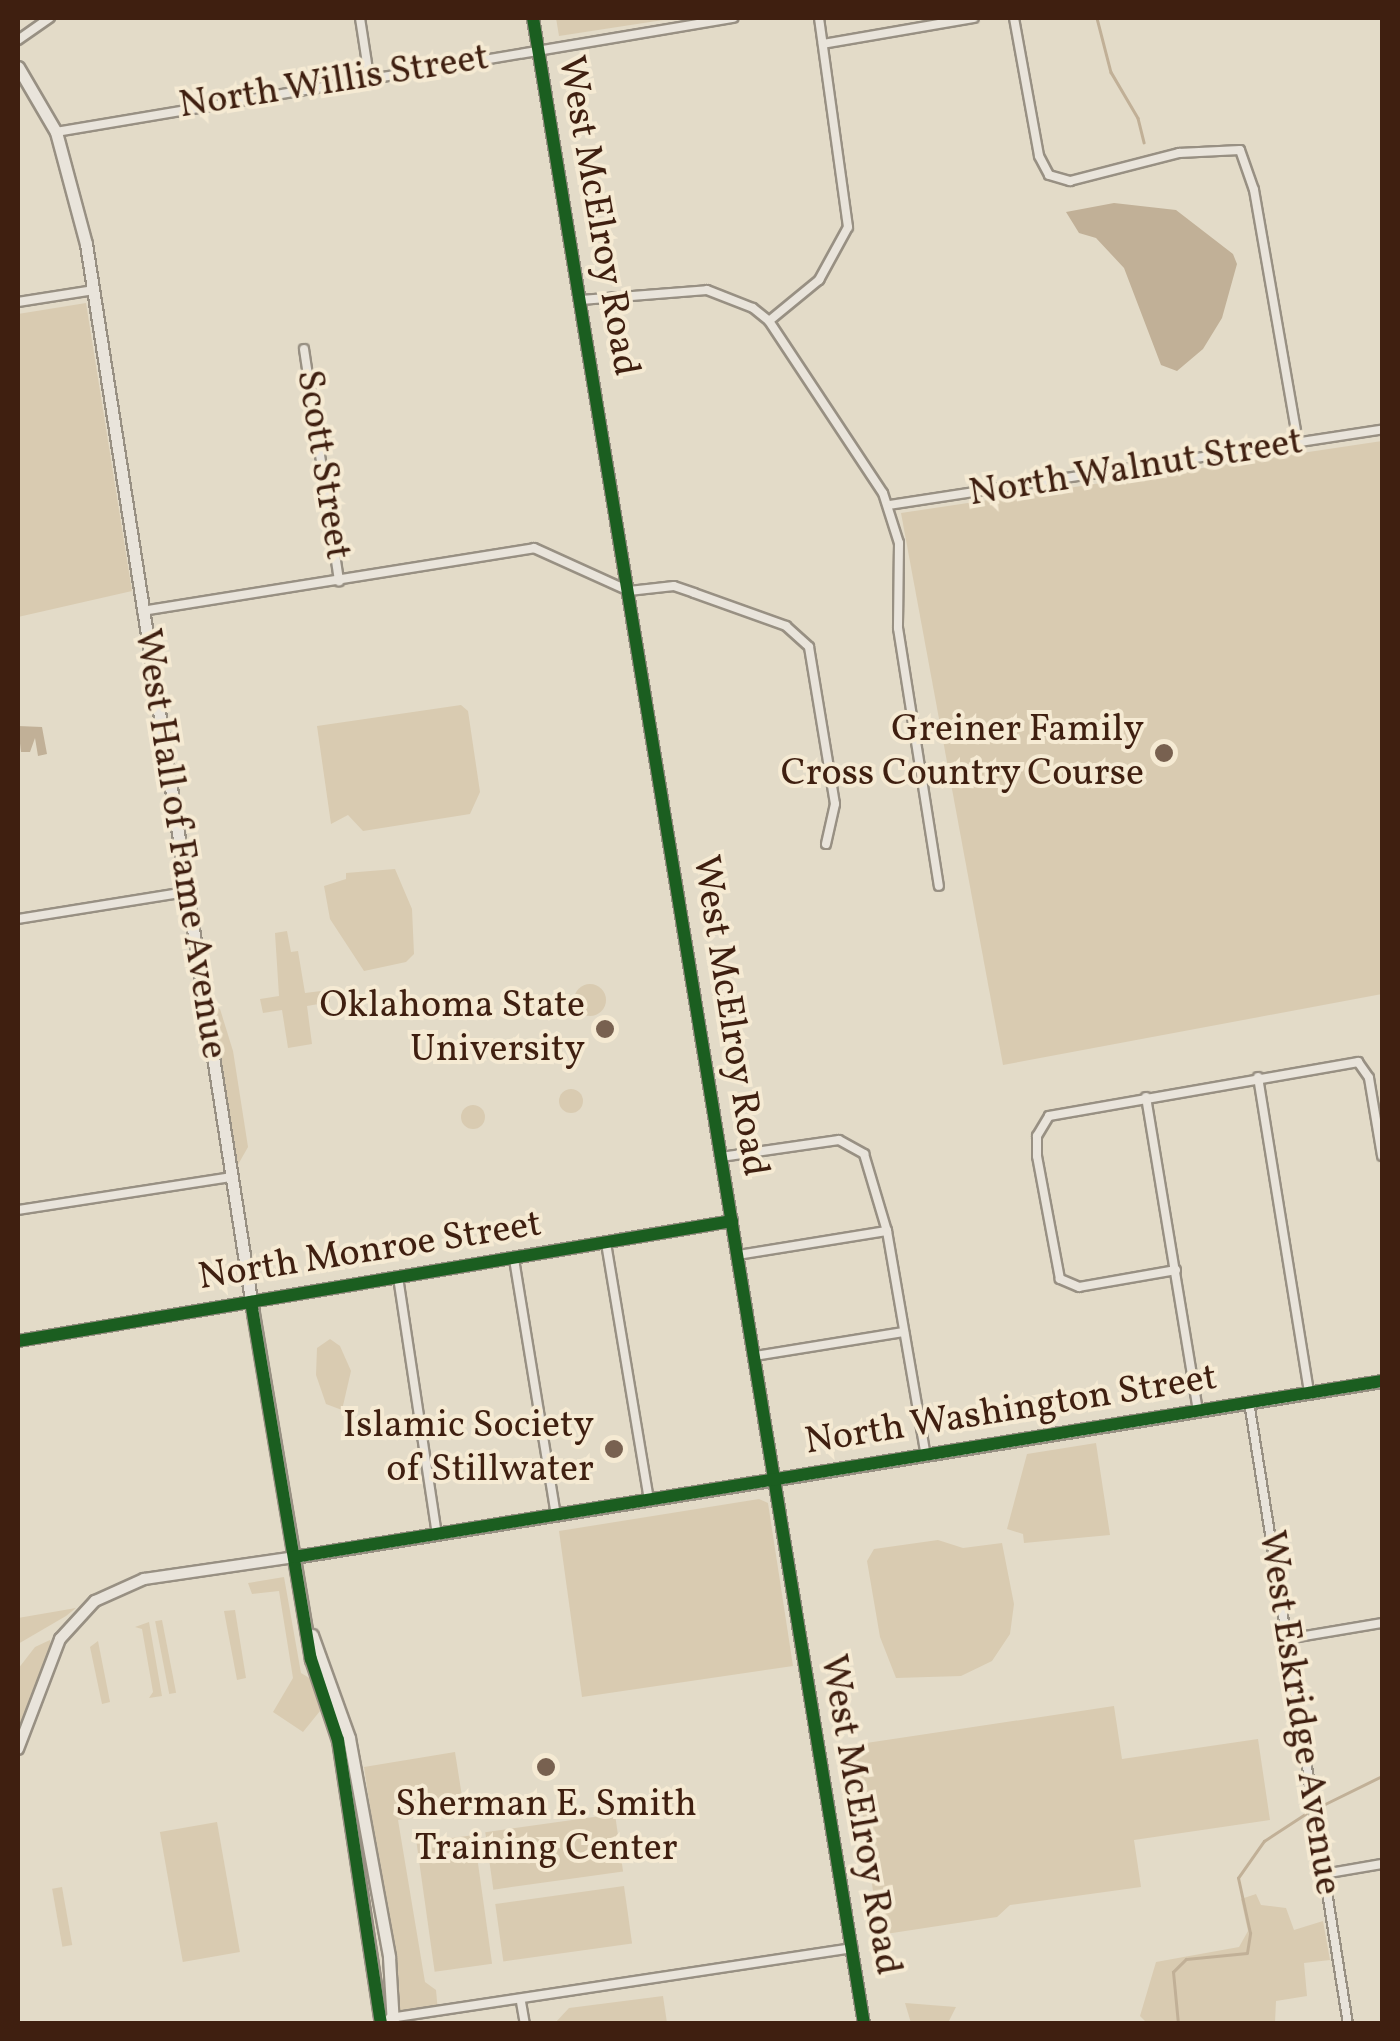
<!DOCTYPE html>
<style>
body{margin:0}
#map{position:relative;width:1400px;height:2041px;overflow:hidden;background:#e3dbc8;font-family:Vollkorn,serif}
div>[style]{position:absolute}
.green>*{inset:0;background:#d9cbb1;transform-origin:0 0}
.round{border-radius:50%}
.water>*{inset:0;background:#c1b097}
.stream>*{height:2.5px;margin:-1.25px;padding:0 1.25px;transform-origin:1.25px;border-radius:1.25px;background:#c1b097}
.roads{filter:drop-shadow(2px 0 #989083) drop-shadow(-2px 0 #989083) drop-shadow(0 2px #989083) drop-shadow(0 -2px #989083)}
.minor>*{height:8px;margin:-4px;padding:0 4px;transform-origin:4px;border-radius:4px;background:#e9e4db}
.tertiary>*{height:10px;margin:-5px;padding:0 5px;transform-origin:5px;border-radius:5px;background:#e9e4db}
.secondary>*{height:11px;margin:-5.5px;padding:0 5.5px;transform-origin:5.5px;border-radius:5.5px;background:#e9e4db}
.cycleway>*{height:12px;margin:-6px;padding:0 6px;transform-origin:6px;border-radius:6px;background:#1b5e20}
.dots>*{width:28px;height:28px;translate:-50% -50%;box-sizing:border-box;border:5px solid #f5ead3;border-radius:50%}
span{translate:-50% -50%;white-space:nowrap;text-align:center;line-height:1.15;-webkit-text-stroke:8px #f5ead3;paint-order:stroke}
.street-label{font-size:38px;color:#3f1f10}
.poi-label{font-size:38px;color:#3f1f10}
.right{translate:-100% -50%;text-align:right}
.frame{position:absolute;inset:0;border:20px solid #3f1f10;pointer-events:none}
</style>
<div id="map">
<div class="green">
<i style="clip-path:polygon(556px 18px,676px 18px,559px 36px)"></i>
<i style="clip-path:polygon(86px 303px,132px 591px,18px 617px,18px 314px)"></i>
<i style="clip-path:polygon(1382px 441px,1382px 994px,1003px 1065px,901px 513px)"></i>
<i style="clip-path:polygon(461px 705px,468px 711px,480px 792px,470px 814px,363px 831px,348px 815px,331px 824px,317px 726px)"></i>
<i style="clip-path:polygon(395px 869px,412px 909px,414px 954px,406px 962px,364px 971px,330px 919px,324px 886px,346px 879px,346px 873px)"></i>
<i style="clip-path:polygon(287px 931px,291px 952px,298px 951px,305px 993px,329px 990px,330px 1002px,307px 1006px,312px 1044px,288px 1048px,282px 1010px,263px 1013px,260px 999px,279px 996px,275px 933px)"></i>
<i class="round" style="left:574px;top:984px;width:32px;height:32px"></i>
<i style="clip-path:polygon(204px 1003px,220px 1009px,233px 1051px,248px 1147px,231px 1177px)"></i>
<i class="round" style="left:559px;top:1089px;width:24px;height:24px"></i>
<i class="round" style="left:461px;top:1105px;width:24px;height:24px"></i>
<i style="clip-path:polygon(330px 1339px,340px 1346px,351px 1371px,342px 1410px,326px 1404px,316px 1375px,317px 1348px)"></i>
<i style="clip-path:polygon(1096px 1443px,1110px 1535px,1024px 1543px,1023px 1534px,1007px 1529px,1027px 1454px)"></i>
<i style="clip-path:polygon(759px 1499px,768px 1503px,793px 1666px,582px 1697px,559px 1531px)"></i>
<i style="clip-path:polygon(938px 1540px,963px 1548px,1002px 1543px,1014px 1604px,1010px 1634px,992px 1661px,961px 1676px,896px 1678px,880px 1637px,867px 1561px,874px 1549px)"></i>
<i style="clip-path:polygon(284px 1577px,301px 1673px,311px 1679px,320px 1711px,303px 1732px,273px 1712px,293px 1678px,279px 1591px,252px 1594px,248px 1583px)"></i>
<i style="clip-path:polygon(76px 1608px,66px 1616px,18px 1644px,18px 1618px)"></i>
<i style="clip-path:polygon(235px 1610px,246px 1678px,237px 1680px,224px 1611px)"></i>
<i style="left:162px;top:1620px;width:74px;height:7px;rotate:79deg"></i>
<i style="clip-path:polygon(149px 1622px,162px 1696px,149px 1698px,153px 1692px,142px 1629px,135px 1627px)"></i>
<i style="clip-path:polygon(50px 1640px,51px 1649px,18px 1733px,18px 1669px,35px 1647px)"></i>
<i style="clip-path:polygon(98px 1641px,110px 1702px,102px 1704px,90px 1647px)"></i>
<i style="clip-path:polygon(1114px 1706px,1122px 1759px,1258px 1739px,1270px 1820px,1134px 1840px,1141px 1887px,1010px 1905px,997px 1917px,879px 1935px,853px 1745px)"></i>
<i style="clip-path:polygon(455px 1752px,464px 1809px,398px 1820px,425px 1982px,436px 1990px,438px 2012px,401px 2016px,364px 1767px)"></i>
<i style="left:615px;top:1814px;width:58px;height:131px;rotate:82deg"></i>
<i style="left:217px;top:1822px;width:132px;height:58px;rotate:80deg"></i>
<i style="left:474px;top:1835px;width:130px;height:58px;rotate:82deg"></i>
<i style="left:624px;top:1886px;width:58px;height:130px;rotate:82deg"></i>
<i style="left:62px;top:1887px;width:59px;height:10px;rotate:80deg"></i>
<i style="clip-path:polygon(1256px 1894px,1261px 1905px,1286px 1908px,1294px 1930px,1323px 1921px,1330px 1960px,1304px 1963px,1307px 1996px,1276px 2001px,1275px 2023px,1145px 2021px,1140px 2016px,1156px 1962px,1239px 1947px,1248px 1931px,1241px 1899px)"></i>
<i style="clip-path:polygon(663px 1996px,667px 2023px,555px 2023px,569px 2008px)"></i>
<i style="clip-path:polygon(905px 2003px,956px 2007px,948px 2023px,911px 2023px)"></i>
</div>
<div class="water">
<i style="clip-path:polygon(1114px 203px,1176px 210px,1233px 254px,1237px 264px,1222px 318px,1203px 349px,1177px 371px,1161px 365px,1124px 268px,1096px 238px,1079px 233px,1066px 212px)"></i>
<i style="clip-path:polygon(18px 726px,42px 727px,47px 754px,38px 756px,35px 738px,30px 752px,21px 752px)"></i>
</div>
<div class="stream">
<i style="left:1097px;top:18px;width:56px;rotate:75.5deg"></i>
<i style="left:1111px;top:72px;width:53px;rotate:59.6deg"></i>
<i style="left:1138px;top:118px;width:25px;rotate:76deg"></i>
<i style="left:1321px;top:1806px;width:68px;rotate:-26.2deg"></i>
<i style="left:1178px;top:2024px;width:52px;rotate:-95.5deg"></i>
<i style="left:1173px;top:1972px;width:18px;rotate:-45deg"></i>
<i style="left:1186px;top:1959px;width:61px;rotate:-5.6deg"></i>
<i style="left:1247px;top:1953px;width:20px;rotate:-81deg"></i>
<i style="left:1250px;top:1933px;width:56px;rotate:-102.3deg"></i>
<i style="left:1238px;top:1878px;width:45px;rotate:-54.9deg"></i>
<i style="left:1264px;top:1841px;width:51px;rotate:-33.1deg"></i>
</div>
<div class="roads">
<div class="minor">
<i style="left:360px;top:18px;width:59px;rotate:81.2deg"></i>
<i style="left:1014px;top:18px;width:140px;rotate:79.7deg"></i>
<i style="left:1039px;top:156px;width:21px;rotate:62deg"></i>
<i style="left:1049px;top:175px;width:22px;rotate:16deg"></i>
<i style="left:1070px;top:181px;width:113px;rotate:-14.4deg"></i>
<i style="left:1179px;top:153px;width:61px;rotate:-2.8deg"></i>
<i style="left:1240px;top:150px;width:42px;rotate:70.7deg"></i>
<i style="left:1254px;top:190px;width:257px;rotate:80.1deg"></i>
<i style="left:18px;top:40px;width:39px;rotate:-35deg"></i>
<i style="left:823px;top:44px;width:153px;rotate:-9.8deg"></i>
<i style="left:56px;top:132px;width:687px;rotate:-9.56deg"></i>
<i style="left:581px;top:300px;width:126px;rotate:-4.5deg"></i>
<i style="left:707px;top:290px;width:49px;rotate:21.4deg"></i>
<i style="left:753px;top:308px;width:21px;rotate:39deg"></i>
<i style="left:769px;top:321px;width:206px;rotate:56.5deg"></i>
<i style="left:883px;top:493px;width:52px;rotate:72.3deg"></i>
<i style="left:899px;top:543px;width:85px;rotate:90.7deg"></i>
<i style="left:898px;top:628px;width:261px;rotate:81deg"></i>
<i style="left:18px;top:302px;width:77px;rotate:-9deg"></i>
<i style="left:769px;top:321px;width:65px;rotate:-39.4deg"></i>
<i style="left:819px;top:280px;width:60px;rotate:-61.3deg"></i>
<i style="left:848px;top:227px;width:211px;rotate:-97.9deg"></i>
<i style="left:304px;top:349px;width:235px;rotate:81.4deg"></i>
<i style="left:889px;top:505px;width:499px;rotate:-8.7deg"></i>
<i style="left:142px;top:611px;width:397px;rotate:-9.1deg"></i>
<i style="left:534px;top:548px;width:104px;rotate:24.4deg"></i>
<i style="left:629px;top:591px;width:45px;rotate:-6.3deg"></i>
<i style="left:674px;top:586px;width:21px;rotate:19deg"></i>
<i style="left:694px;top:593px;width:98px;rotate:19.7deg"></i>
<i style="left:786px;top:626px;width:31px;rotate:42deg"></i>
<i style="left:809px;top:647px;width:159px;rotate:80.6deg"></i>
<i style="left:835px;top:804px;width:41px;rotate:102.7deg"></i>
<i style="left:18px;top:919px;width:171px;rotate:-9.1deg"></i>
<i style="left:1258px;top:1077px;width:320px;rotate:80.8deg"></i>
<i style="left:1146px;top:1097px;width:317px;rotate:80.6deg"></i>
<i style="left:721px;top:1157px;width:119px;rotate:-8.2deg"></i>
<i style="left:839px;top:1140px;width:29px;rotate:29deg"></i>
<i style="left:864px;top:1154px;width:80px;rotate:73.4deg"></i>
<i style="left:887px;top:1231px;width:228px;rotate:80.2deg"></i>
<i style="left:18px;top:1210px;width:216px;rotate:-8.8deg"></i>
<i style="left:606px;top:1243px;width:261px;rotate:80.5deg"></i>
<i style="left:738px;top:1255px;width:151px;rotate:-9.2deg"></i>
<i style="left:514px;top:1259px;width:260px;rotate:80.7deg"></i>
<i style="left:1176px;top:1270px;width:98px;rotate:170.1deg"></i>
<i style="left:1079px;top:1287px;width:21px;rotate:-157deg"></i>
<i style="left:1060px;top:1279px;width:125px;rotate:-100.6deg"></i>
<i style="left:1037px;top:1156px;width:20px;rotate:-90deg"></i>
<i style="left:1037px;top:1136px;width:23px;rotate:-59deg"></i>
<i style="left:1049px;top:1116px;width:314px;rotate:-9.9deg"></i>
<i style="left:1358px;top:1062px;width:19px;rotate:55deg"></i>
<i style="left:1369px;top:1078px;width:79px;rotate:80.5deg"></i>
<i style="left:398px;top:1277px;width:261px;rotate:81.4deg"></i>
<i style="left:755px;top:1356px;width:151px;rotate:-9.2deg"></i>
<i style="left:1249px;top:1402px;width:630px;rotate:80.96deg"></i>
<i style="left:1287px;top:1639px;width:96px;rotate:-9.6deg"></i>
<i style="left:1324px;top:1874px;width:59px;rotate:-9.8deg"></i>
<i style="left:521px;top:2002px;width:22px;rotate:80deg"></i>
<i style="left:390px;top:2018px;width:468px;rotate:-8.6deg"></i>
</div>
<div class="tertiary">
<i style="left:533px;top:18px;width:2033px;rotate:80.63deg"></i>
<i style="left:18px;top:1341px;width:724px;rotate:-9.54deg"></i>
<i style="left:18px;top:1749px;width:118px;rotate:-69.1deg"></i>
<i style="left:60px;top:1639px;width:52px;rotate:-47.4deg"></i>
<i style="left:95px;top:1601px;width:54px;rotate:-24.2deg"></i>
<i style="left:144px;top:1579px;width:152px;rotate:-8.3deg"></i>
</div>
<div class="secondary">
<i style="left:18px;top:67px;width:75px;rotate:59.7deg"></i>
<i style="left:56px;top:132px;width:116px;rotate:75deg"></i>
<i style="left:86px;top:244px;width:1082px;rotate:81.12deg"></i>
<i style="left:253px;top:1313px;width:351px;rotate:80.5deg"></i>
<i style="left:311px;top:1659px;width:85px;rotate:71.6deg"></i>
<i style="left:338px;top:1740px;width:287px;rotate:81.4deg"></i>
<i style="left:294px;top:1557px;width:1102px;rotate:-9.19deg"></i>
<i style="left:312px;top:1635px;width:109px;rotate:70.2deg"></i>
<i style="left:349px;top:1738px;width:223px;rotate:79.6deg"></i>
<i style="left:389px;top:1957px;width:67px;rotate:86.6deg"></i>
</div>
</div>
<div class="cycleway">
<i style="left:533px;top:18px;width:2033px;rotate:80.63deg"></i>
<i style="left:251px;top:1302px;width:362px;rotate:80.5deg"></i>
<i style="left:311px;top:1659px;width:85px;rotate:71.6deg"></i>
<i style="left:338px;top:1740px;width:287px;rotate:81.4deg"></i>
<i style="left:18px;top:1341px;width:724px;rotate:-9.54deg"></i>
<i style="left:294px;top:1557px;width:1102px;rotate:-9.19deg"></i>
</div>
<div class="dots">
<i style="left:1164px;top:753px;background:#786150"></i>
<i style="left:605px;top:1029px;background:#786150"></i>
<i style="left:614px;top:1449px;background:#786150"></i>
<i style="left:546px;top:1767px;background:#786150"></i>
</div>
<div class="street-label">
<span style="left:334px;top:83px;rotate:-9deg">North Willis Street</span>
<span style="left:597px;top:216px;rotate:80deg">West McElroy Road</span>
<span style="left:322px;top:465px;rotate:81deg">Scott Street</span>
<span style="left:1136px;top:469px;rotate:-9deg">North Walnut Street</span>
<span style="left:179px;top:844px;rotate:81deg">West Hall of Fame Avenue</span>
<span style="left:729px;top:1016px;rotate:81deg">West McElroy Road</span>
<span style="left:370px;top:1252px;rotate:-9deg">North Monroe Street</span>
<span style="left:1011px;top:1411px;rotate:-9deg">North Washington Street</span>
<span style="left:1298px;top:1713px;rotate:81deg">West Eskridge Avenue</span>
<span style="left:859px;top:1815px;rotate:80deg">West McElroy Road</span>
</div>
<div class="poi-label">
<span class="right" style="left:1144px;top:753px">Greiner Family<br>Cross Country Course</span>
<span class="right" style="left:585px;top:1029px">Oklahoma State<br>University</span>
<span class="right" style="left:594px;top:1449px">Islamic Society<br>of Stillwater</span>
<span style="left:546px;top:1828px">Sherman E. Smith<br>Training Center</span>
</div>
<div class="frame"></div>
</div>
